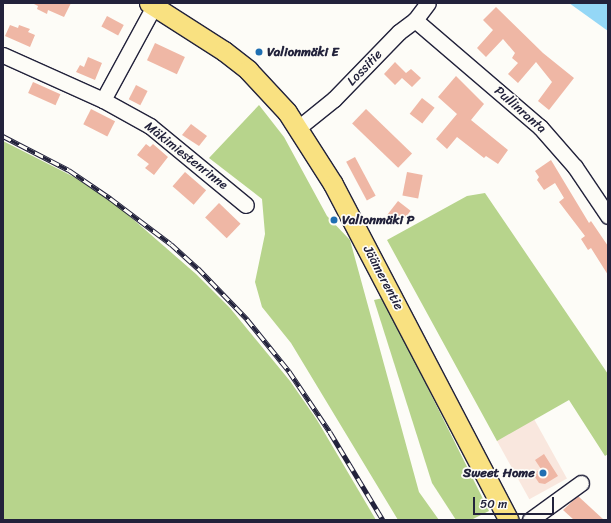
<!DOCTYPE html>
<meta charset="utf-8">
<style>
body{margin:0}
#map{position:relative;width:611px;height:523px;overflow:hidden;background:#fdfcf7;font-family:Sriracha,sans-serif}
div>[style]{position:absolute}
.built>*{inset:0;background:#f9e7de;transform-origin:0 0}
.green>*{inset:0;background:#b7d48c}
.water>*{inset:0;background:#94d7f6}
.building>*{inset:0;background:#efb7a5;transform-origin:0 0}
.roads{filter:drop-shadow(1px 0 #22223b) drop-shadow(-1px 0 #22223b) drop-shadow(0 1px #22223b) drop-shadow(0 -1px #22223b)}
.minor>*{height:15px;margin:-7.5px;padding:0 7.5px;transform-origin:7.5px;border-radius:7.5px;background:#fdfcf7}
.major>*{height:19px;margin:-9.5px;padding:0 9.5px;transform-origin:9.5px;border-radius:9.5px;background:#f9e181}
.rail>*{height:4.5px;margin-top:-2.25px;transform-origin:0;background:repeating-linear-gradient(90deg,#fdfcf7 0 9px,#22223b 0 18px);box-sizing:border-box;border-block:1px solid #22223b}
.dots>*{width:11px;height:11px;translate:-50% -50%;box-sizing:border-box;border:2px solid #fdfcf7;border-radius:50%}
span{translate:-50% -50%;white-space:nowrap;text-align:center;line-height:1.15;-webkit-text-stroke:3.5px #fdfcf7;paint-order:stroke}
.poi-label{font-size:13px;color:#22223b;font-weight:700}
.left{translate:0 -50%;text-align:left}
.right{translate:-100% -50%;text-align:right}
.street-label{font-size:13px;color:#22223b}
.frame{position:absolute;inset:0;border:4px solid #22223b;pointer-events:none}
.scale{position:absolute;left:473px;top:497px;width:81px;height:18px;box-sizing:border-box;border:2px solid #22223b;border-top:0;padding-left:5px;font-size:12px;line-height:14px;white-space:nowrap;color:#22223b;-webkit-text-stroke:3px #fdfcf7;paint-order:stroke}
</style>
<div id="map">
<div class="built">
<i style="left:534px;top:419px;width:68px;height:43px;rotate:61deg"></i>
</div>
<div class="green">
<i style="clip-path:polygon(259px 105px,284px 137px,327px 216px,350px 240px,419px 492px,439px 520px,398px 520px,291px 343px,262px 307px,255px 282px,265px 234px,262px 199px,209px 158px)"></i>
<i style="clip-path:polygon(3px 141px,76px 178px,119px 207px,196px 274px,230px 308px,290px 381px,317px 420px,376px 520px,3px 520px)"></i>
<i style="clip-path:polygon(485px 193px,608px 374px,608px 454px,605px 456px,569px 400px,497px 441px,387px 240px,467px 196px)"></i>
<i style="clip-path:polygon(383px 298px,489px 511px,471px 520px,456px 520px,432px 483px,374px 300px)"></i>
</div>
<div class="water">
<i style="clip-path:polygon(569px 3px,608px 3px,608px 31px)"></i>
</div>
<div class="building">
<i style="clip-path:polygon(32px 3px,71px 3px,64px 17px,48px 10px,47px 14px,37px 9px,38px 6px)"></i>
<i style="clip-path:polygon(496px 7px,543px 53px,574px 78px,549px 110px,538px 101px,552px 82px,536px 62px,518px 83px,508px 74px,518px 63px,512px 58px,515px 53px,503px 39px,486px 57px,477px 48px,493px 30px,483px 20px)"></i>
<i style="left:107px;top:16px;width:19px;height:12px;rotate:28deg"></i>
<i style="clip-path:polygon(10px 25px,18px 28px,19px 25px,30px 29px,28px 32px,35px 35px,30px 47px,5px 36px)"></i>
<i style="left:155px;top:43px;width:33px;height:19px;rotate:25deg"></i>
<i style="clip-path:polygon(88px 57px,102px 63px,95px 80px,76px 72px,80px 65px,84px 67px)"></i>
<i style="clip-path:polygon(395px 62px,406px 73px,411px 69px,421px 78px,412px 87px,402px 78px,395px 85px,384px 74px)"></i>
<i style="clip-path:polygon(456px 76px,484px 104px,471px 120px,508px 150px,498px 164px,486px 156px,484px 158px,457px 137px,447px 149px,436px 139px,457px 114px,438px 97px)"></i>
<i style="left:33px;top:82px;width:30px;height:12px;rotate:24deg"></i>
<i style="left:136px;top:85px;width:13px;height:16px;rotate:27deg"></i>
<i style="left:422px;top:98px;width:16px;height:20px;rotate:38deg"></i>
<i style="left:91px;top:109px;width:27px;height:17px;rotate:27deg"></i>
<i style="left:366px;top:109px;width:64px;height:20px;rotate:44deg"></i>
<i style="clip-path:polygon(191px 124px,207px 136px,199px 146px,182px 135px)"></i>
<i style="clip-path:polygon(146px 144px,150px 147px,153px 144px,168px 157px,154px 175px,145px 168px,149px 164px,137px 155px)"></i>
<i style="left:355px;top:157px;width:44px;height:10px;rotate:62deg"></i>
<i style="clip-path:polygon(551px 160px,589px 223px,591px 221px,608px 246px,608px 275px,591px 248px,588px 250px,581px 239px,585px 236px,559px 202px,564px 198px,555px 183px,544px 190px,537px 180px,539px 177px,535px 171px)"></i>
<i style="left:185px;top:172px;width:28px;height:19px;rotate:41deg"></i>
<i style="left:407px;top:172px;width:16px;height:24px;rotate:11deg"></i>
<i style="left:398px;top:201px;width:16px;height:18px;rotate:38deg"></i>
<i style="left:219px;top:203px;width:30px;height:20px;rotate:44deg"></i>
<i style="clip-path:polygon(544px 454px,558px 476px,545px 484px,539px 483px,535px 477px,536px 472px,541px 469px,535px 460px)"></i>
<i style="clip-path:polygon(578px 496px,604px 520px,574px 520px,563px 510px)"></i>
</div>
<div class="roads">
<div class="minor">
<i style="left:415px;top:20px;width:165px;rotate:40.6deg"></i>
<i style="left:540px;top:127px;width:53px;rotate:48.8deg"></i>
<i style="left:575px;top:167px;width:59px;rotate:56deg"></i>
<i style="left:3px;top:55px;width:110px;rotate:24.2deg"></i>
<i style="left:103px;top:100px;width:54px;rotate:29deg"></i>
<i style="left:150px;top:126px;width:124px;rotate:39.5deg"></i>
<i style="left:103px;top:100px;width:107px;rotate:-61.5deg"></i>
<i style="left:298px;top:128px;width:46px;rotate:-38.9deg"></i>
<i style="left:334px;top:99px;width:93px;rotate:-45.9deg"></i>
<i style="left:399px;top:32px;width:20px;rotate:-37deg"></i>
<i style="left:415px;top:20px;width:21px;rotate:-53deg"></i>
<i style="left:530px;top:520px;width:63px;rotate:-36deg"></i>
</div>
<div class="major">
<i style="left:149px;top:3px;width:89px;rotate:32.6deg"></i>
<i style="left:224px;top:51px;width:31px;rotate:38deg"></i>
<i style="left:248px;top:70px;width:57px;rotate:47.1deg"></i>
<i style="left:287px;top:112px;width:85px;rotate:57.4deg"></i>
<i style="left:333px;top:184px;width:379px;rotate:62.4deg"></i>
</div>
</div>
<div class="rail">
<i style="left:3px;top:136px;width:74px;rotate:27.3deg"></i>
<i style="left:69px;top:170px;width:50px;rotate:34.3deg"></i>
<i style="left:110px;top:198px;width:76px;rotate:37deg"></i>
<i style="left:171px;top:244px;width:36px;rotate:42deg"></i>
<i style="left:198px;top:268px;width:71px;rotate:46.1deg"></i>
<i style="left:247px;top:319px;width:67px;rotate:51.1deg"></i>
<i style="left:289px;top:371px;width:73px;rotate:56.1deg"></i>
<i style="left:330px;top:432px;width:103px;rotate:58.9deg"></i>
</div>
<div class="dots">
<i style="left:259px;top:52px;background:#1f6fb2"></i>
<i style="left:334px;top:220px;background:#1f6fb2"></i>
<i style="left:543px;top:473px;background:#1f6fb2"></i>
</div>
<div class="poi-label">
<span class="left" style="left:267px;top:52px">Valionmäki E</span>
<span class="left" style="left:342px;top:220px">Valionmäki P</span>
<span class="right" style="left:535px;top:473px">Sweet Home</span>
</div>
<div class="street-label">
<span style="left:365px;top:68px;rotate:-46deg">Lossitie</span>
<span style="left:520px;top:110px;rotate:41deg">Pullinranta</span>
<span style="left:186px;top:156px;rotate:38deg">Mäkimiestenrinne</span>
<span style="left:383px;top:278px;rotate:62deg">Jäämerentie</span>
</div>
<div class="frame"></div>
<div class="scale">50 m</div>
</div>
